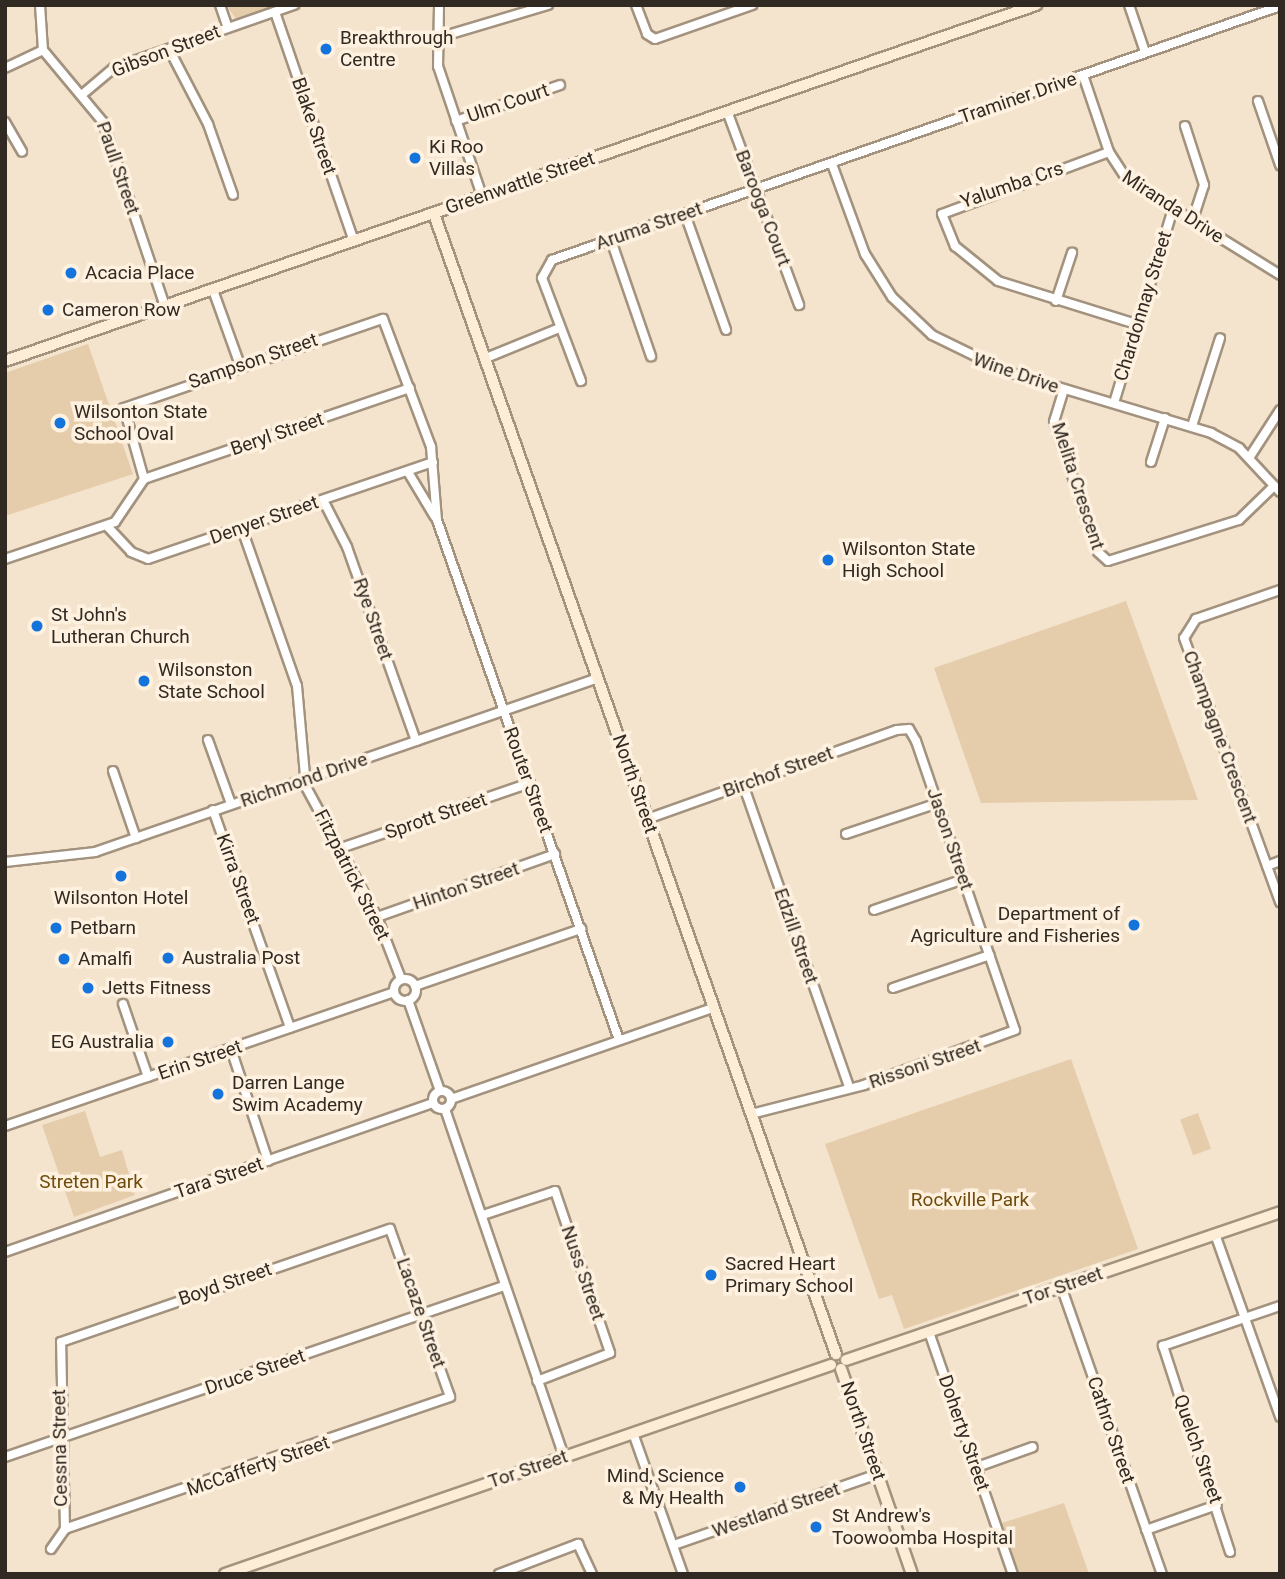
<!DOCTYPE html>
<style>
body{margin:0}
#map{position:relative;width:1285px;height:1579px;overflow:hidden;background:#f4e3cd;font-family:Roboto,sans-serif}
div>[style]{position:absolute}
.green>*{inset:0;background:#e5cdab;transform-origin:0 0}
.roads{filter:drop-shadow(2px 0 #a2927e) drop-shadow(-2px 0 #a2927e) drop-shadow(0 2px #a2927e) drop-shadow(0 -2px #a2927e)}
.street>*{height:8px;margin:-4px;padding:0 4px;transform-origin:4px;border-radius:4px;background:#fff}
.street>.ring{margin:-4px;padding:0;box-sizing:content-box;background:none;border:8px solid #fff;border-radius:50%}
.secondary>*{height:10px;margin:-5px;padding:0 5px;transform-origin:5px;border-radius:5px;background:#fdedd7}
.dots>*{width:19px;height:19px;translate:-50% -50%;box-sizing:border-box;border:4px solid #fef1df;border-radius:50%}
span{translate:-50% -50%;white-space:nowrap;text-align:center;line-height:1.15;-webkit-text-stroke:7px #fef1df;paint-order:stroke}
.poi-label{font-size:19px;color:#312a22}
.left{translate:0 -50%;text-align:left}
.right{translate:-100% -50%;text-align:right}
.street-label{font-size:19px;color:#312a22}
.park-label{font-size:19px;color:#704c0c}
.frame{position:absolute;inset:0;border:7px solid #312a22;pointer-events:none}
</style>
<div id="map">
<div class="green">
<i style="clip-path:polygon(226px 5px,279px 5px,236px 19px)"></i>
<i style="clip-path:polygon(88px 344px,133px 474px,5px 516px,5px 373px)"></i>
<i style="clip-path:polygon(1126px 601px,1198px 800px,981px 803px,934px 668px)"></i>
<i style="clip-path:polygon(1071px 1059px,1138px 1249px,904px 1329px,892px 1295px,879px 1299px,825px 1144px)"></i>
<i style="clip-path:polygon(85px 1111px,100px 1157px,122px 1150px,135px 1195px,74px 1217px,42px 1125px)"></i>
<i style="left:1198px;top:1113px;width:38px;height:19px;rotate:70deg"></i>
<i style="clip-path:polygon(1064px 1503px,1089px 1574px,1019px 1574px,1002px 1523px)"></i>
</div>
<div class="roads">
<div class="street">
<i style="left:40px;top:5px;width:45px;rotate:86.2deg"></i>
<i style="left:43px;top:50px;width:94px;rotate:50.2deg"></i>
<i style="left:103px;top:122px;width:194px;rotate:71.4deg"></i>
<i style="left:220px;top:5px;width:24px;rotate:71deg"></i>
<i style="left:439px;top:5px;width:61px;rotate:90.9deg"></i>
<i style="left:438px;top:66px;width:137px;rotate:71.3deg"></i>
<i style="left:636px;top:5px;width:31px;rotate:69deg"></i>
<i style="left:647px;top:34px;width:9px;rotate:32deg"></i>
<i style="left:655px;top:39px;width:103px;rotate:-19.3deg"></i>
<i style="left:1129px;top:5px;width:50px;rotate:71.2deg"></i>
<i style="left:275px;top:12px;width:242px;rotate:71deg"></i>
<i style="left:434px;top:39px;width:119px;rotate:-16.6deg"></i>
<i style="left:169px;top:49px;width:85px;rotate:62.5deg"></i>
<i style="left:208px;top:124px;width:75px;rotate:70.6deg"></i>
<i style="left:5px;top:68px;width:42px;rotate:-25.3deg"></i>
<i style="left:1083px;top:75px;width:81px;rotate:71.3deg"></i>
<i style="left:1109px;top:152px;width:33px;rotate:57deg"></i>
<i style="left:1127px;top:180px;width:180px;rotate:31.8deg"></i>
<i style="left:84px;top:93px;width:39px;rotate:-40deg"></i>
<i style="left:114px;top:68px;width:191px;rotate:-19.3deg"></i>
<i style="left:1258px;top:101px;width:68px;rotate:71deg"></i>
<i style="left:727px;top:111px;width:207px;rotate:69.6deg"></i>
<i style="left:456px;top:121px;width:110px;rotate:-19.1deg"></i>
<i style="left:5px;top:122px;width:34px;rotate:60deg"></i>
<i style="left:1185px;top:126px;width:62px;rotate:72.1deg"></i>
<i style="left:1204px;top:185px;width:38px;rotate:108deg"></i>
<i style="left:1109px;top:152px;width:178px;rotate:159.6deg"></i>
<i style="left:942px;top:214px;width:35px;rotate:68deg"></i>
<i style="left:955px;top:246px;width:55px;rotate:39.1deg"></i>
<i style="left:998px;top:281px;width:145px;rotate:17.3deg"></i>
<i style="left:832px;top:164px;width:96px;rotate:69.9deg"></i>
<i style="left:865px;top:254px;width:51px;rotate:57.9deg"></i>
<i style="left:892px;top:297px;width:55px;rotate:43.5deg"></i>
<i style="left:932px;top:335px;width:85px;rotate:26deg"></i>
<i style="left:1008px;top:372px;width:212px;rotate:16.7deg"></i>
<i style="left:1211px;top:433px;width:32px;rotate:28deg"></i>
<i style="left:1239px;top:448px;width:60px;rotate:47deg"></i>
<i style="left:685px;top:214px;width:123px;rotate:70.5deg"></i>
<i style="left:611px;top:240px;width:123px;rotate:71deg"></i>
<i style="left:213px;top:290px;width:80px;rotate:70.2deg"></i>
<i style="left:1056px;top:301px;width:51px;rotate:-71.6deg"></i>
<i style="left:486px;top:358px;width:77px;rotate:-22.2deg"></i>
<i style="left:581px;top:381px;width:110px;rotate:-110.7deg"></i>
<i style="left:542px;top:278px;width:21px;rotate:-61deg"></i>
<i style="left:552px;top:260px;width:771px;rotate:-19.23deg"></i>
<i style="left:1064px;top:389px;width:34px;rotate:107deg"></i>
<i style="left:1054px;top:422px;width:137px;rotate:71.3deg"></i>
<i style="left:1098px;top:552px;width:13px;rotate:42deg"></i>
<i style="left:1108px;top:561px;width:137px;rotate:-17.4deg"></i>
<i style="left:1239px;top:520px;width:49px;rotate:-44.2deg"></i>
<i style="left:1114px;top:403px;width:203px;rotate:-73.1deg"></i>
<i style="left:1192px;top:426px;width:92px;rotate:-72.3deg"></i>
<i style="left:1249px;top:458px;width:57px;rotate:-57.1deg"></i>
<i style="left:1151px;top:462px;width:46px;rotate:-72.3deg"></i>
<i style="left:408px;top:472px;width:52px;rotate:59deg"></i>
<i style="left:144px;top:479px;width:74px;rotate:-105.7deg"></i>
<i style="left:124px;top:408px;width:274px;rotate:-19deg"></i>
<i style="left:383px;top:319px;width:137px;rotate:69.4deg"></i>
<i style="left:431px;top:447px;width:73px;rotate:85.3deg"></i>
<i style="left:437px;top:520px;width:551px;rotate:70.71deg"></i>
<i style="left:323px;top:500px;width:53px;rotate:62.9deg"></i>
<i style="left:347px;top:547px;width:206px;rotate:70.4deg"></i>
<i style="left:107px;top:526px;width:35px;rotate:47deg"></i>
<i style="left:131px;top:552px;width:18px;rotate:22deg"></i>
<i style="left:148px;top:559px;width:301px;rotate:-18.8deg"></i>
<i style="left:242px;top:529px;width:166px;rotate:70.7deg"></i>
<i style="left:297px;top:686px;width:101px;rotate:84.9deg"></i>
<i style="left:306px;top:787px;width:148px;rotate:61.4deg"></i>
<i style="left:377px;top:917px;width:66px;rotate:68.8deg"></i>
<i style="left:5px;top:559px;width:116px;rotate:-18.6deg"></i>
<i style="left:115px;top:522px;width:52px;rotate:-56deg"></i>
<i style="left:144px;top:479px;width:281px;rotate:-18.9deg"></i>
<i style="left:1280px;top:590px;width:89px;rotate:161deg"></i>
<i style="left:1196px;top:619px;width:22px;rotate:122deg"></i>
<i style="left:1184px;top:638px;width:281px;rotate:70deg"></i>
<i style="left:208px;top:740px;width:68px;rotate:70.2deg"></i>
<i style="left:113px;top:771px;width:71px;rotate:71.1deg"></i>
<i style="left:743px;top:784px;width:321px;rotate:70.7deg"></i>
<i style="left:213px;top:810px;width:231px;rotate:70.5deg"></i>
<i style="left:647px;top:819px;width:265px;rotate:-19.6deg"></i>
<i style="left:897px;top:730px;width:12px;rotate:-5deg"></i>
<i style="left:909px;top:729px;width:14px;rotate:60deg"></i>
<i style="left:916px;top:741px;width:305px;rotate:71.1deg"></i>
<i style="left:1015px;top:1030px;width:161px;rotate:160deg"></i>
<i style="left:864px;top:1085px;width:117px;rotate:165.6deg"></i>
<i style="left:846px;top:834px;width:97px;rotate:-18.6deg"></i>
<i style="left:341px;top:848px;width:200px;rotate:-19deg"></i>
<i style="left:5px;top:862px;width:91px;rotate:-6.3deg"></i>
<i style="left:95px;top:852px;width:532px;rotate:-19.08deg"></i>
<i style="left:1267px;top:866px;width:14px;rotate:-21deg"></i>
<i style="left:874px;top:910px;width:95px;rotate:-19deg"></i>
<i style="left:377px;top:917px;width:189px;rotate:-19.5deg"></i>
<i class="ring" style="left:394px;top:979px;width:14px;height:14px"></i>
<i style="left:415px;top:986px;width:176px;rotate:-19deg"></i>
<i style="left:893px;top:988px;width:102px;rotate:-18.8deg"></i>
<i style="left:408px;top:1000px;width:96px;rotate:70.6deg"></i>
<i style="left:123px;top:1004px;width:77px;rotate:71.1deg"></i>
<i style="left:231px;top:1049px;width:118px;rotate:71.7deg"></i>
<i class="ring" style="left:433px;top:1091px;width:10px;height:10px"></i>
<i style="left:451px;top:1099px;width:277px;rotate:-19.2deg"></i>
<i style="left:445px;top:1109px;width:368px;rotate:71.1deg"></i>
<i style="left:5px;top:1126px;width:411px;rotate:-19deg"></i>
<i style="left:483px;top:1215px;width:76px;rotate:-18.4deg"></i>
<i style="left:555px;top:1191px;width:171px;rotate:71.2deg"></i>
<i style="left:610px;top:1353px;width:78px;rotate:159deg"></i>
<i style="left:390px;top:1229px;width:178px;rotate:70.3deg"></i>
<i style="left:450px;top:1397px;width:407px;rotate:161.1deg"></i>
<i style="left:65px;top:1529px;width:187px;rotate:-91.2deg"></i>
<i style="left:61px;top:1342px;width:348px;rotate:-19deg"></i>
<i style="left:1215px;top:1234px;width:194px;rotate:70.4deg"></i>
<i style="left:5px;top:1252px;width:453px;rotate:-19.2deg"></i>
<i style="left:1061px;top:1286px;width:305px;rotate:70.7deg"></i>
<i style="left:929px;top:1332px;width:256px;rotate:70.9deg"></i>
<i style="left:633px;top:1433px;width:150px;rotate:70.5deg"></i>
<i style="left:5px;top:1457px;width:527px;rotate:-18.92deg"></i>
<i style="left:977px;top:1467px;width:59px;rotate:-19.7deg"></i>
<i style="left:1146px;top:1530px;width:75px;rotate:-19.4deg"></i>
<i style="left:674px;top:1545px;width:216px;rotate:-19.2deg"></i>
<i style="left:51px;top:1549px;width:24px;rotate:-55deg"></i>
<i style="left:1230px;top:1552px;width:217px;rotate:-108deg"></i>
<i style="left:1163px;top:1346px;width:124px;rotate:-18.9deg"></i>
<i style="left:499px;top:1574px;width:85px;rotate:-20.8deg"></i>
<i style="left:578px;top:1544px;width:33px;rotate:65deg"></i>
</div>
<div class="secondary">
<i style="left:434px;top:214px;width:1209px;rotate:70.58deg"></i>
<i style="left:5px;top:361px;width:1091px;rotate:-19.05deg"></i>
<i style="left:846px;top:1360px;width:459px;rotate:-18.8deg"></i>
<i style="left:841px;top:1369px;width:217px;rotate:70.9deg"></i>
<i style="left:225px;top:1574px;width:641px;rotate:-19.03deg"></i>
</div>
</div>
<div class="dots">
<i style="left:326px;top:49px;background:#1573dc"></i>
<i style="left:415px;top:158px;background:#1573dc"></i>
<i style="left:71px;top:273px;background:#1573dc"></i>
<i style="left:48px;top:310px;background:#1573dc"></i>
<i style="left:60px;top:423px;background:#1573dc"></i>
<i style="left:828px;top:560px;background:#1573dc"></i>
<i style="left:37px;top:626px;background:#1573dc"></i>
<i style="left:144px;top:681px;background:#1573dc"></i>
<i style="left:121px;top:876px;background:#1573dc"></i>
<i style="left:1134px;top:925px;background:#1573dc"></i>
<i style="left:56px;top:928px;background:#1573dc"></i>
<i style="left:168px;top:958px;background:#1573dc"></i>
<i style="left:64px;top:959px;background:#1573dc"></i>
<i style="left:88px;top:988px;background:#1573dc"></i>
<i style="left:168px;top:1042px;background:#1573dc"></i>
<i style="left:218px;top:1094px;background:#1573dc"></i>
<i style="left:711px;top:1275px;background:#1573dc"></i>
<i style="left:740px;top:1487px;background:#1573dc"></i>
<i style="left:816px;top:1527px;background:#1573dc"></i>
</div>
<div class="poi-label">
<span class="left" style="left:340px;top:49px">Breakthrough<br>Centre</span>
<span class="left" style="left:429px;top:158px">Ki Roo<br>Villas</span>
<span class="left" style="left:85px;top:273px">Acacia Place</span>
<span class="left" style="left:62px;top:310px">Cameron Row</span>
<span class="left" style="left:74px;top:423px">Wilsonton State<br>School Oval</span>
<span class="left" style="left:842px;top:560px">Wilsonton State<br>High School</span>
<span class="left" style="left:51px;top:626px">St John's<br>Lutheran Church</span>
<span class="left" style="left:158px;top:681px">Wilsonston<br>State School</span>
<span style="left:121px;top:898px">Wilsonton Hotel</span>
<span class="right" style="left:1120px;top:925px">Department of<br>Agriculture and Fisheries</span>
<span class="left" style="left:70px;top:928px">Petbarn</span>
<span class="left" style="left:182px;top:958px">Australia Post</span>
<span class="left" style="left:78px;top:959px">Amalfi</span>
<span class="left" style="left:102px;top:988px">Jetts Fitness</span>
<span class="right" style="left:154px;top:1042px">EG Australia</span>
<span class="left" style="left:232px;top:1094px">Darren Lange<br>Swim Academy</span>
<span class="left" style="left:725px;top:1275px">Sacred Heart<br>Primary School</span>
<span class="right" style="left:724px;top:1487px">Mind, Science<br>&amp; My Health</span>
<span class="left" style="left:832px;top:1527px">St Andrew's<br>Toowoomba Hospital</span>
</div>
<div class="street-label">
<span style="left:166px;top:51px;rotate:-21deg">Gibson Street</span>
<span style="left:1018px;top:98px;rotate:-19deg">Traminer Drive</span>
<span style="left:508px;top:103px;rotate:-19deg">Ulm Court</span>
<span style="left:314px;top:126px;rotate:71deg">Blake Street</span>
<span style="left:118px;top:168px;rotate:71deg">Paull Street</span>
<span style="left:520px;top:183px;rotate:-19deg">Greenwattle Street</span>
<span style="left:1012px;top:185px;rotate:-19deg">Yalumba Crs</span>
<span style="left:1173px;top:207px;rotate:33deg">Miranda Drive</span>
<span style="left:763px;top:208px;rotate:69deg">Barooga Court</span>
<span style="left:649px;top:226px;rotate:-19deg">Aruma Street</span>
<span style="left:1143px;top:306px;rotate:-73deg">Chardonnay Street</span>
<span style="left:253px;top:361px;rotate:-19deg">Sampson Street</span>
<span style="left:1016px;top:373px;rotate:19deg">Wine Drive</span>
<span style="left:277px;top:434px;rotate:-19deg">Beryl Street</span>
<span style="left:1078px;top:486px;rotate:72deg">Melita Crescent</span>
<span style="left:264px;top:520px;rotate:-19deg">Denyer Street</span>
<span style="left:373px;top:619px;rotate:71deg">Rye Street</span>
<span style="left:1220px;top:737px;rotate:70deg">Champagne Crescent</span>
<span style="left:778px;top:772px;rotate:-20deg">Birchof Street</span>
<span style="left:304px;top:780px;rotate:-19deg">Richmond Drive</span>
<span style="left:528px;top:780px;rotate:70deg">Router Street</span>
<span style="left:635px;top:784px;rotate:71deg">North Street</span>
<span style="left:436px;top:816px;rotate:-19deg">Sprott Street</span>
<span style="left:950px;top:839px;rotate:71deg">Jason Street</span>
<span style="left:352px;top:875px;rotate:63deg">Fitzpatrick Street</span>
<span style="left:238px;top:879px;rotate:70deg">Kirra Street</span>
<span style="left:466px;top:886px;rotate:-19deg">Hinton Street</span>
<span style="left:796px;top:936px;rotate:71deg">Edzill Street</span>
<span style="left:200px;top:1060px;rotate:-19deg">Erin Street</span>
<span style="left:925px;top:1064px;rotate:-19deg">Rissoni Street</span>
<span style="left:219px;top:1178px;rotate:-19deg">Tara Street</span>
<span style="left:583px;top:1273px;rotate:71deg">Nuss Street</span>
<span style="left:225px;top:1284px;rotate:-19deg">Boyd Street</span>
<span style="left:1063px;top:1286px;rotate:-19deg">Tor Street</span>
<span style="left:421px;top:1313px;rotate:71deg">Lacaze Street</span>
<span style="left:255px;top:1372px;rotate:-19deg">Druce Street</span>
<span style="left:1111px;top:1430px;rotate:71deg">Cathro Street</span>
<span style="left:863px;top:1431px;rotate:71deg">North Street</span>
<span style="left:964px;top:1433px;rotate:71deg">Doherty Street</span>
<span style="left:60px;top:1448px;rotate:-91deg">Cessna Street</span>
<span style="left:1198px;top:1449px;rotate:71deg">Quelch Street</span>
<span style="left:258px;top:1466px;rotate:-19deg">McCafferty Street</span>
<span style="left:528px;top:1469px;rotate:-19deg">Tor Street</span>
<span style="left:776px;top:1510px;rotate:-19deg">Westland Street</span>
</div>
<div class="park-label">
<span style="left:91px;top:1182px">Streten Park</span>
<span style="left:970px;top:1200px">Rockville Park</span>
</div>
<div class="frame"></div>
</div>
